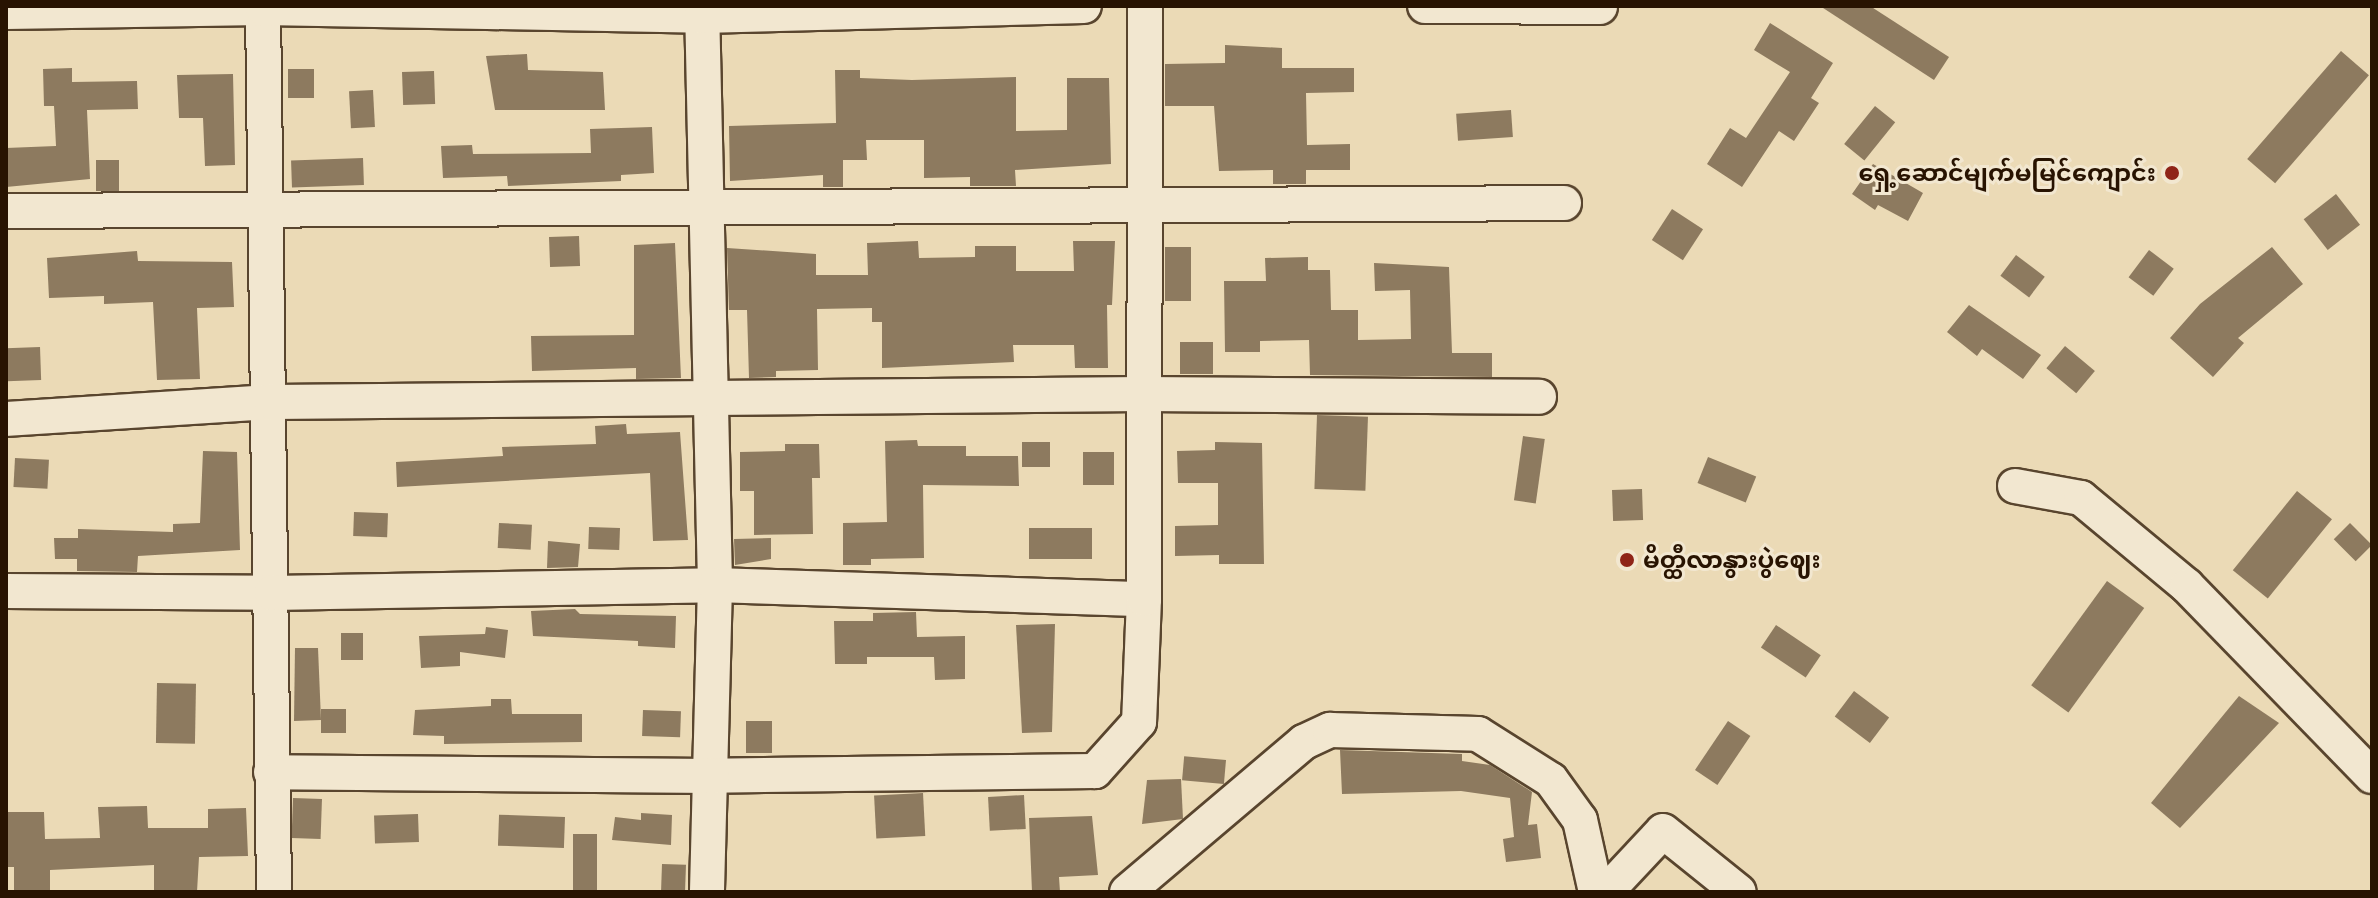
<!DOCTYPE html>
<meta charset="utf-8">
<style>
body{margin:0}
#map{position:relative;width:2378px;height:898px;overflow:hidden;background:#ebdab6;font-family:"Libre Caslon Text","Noto Sans Myanmar",serif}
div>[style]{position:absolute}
.building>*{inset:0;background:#8d7a5f;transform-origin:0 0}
.roads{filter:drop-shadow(2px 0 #59452e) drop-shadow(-2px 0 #59452e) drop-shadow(0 2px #59452e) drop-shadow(0 -2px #59452e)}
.minor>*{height:34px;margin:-17px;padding:0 17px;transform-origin:17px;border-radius:17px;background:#f2e7d0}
.dots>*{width:22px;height:22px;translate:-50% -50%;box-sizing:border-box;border:4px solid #f2e7d0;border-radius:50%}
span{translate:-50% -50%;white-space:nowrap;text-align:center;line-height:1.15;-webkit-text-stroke:6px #f2e7d0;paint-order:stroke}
.poi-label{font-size:24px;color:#281301;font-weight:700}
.right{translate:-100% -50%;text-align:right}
.left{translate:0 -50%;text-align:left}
.frame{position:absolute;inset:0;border:8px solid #281301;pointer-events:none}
</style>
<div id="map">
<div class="building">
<i style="clip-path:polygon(1820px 6px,1870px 6px,1949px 57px,1934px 80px)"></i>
<i style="clip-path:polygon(1770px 23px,1833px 63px,1811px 98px,1819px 103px,1794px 141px,1779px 131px,1742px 187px,1707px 164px,1730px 128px,1746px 138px,1790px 72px,1754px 50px)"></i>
<i style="clip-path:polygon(1225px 45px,1282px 48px,1282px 68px,1354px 68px,1354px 92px,1306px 93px,1307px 145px,1350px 144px,1350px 170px,1306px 170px,1306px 184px,1273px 184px,1273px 170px,1219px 171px,1214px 106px,1165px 106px,1165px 64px,1225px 63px)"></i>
<i style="left:2341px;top:51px;width:37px;height:143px;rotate:41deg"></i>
<i style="clip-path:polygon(527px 54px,528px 70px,603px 72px,605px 110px,495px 110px,486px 56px)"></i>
<i style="clip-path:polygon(72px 68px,72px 82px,137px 81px,138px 109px,87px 110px,90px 179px,6px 187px,6px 148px,56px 146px,54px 106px,44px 106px,43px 69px)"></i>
<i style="left:288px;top:69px;width:26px;height:29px"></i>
<i style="clip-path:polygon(835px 70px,860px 70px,860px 78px,912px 80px,1016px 77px,1016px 131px,1067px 130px,1067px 78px,1109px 78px,1111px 164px,1015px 170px,1016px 186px,970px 186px,970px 177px,924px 178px,924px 140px,866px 140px,867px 160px,843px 160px,843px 187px,823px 187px,823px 175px,730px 181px,729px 126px,836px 123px)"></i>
<i style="left:434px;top:71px;width:33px;height:32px;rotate:88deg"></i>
<i style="clip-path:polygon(233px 74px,235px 165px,205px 166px,203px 118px,179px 118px,177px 75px)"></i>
<i style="left:373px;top:90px;width:37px;height:24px;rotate:87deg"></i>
<i style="left:1875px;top:106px;width:26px;height:49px;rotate:39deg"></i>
<i style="left:1511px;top:110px;width:27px;height:55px;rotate:86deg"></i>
<i style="clip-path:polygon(652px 127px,654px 173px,621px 175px,621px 181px,508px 186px,507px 176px,443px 178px,441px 146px,472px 145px,473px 154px,591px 153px,590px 129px)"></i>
<i style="left:363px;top:158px;width:27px;height:72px;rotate:88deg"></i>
<i style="left:96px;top:160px;width:23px;height:31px"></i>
<i style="clip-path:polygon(1873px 164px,1923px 193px,1908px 221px,1878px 205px,1875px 210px,1852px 194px)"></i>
<i style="left:2336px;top:194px;width:39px;height:41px;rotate:52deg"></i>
<i style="left:1672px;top:209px;width:37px;height:37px;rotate:33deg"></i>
<i style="left:579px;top:236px;width:30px;height:30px;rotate:88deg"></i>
<i style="clip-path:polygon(918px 241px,919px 258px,975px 257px,975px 246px,1016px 246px,1016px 271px,1074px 271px,1073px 241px,1115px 241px,1112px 305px,1107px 305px,1108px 368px,1075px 368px,1074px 345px,1013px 345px,1014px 362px,882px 368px,882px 322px,872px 322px,872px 308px,817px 309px,818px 370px,776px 371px,776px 377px,749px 378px,747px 310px,729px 310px,727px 248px,816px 254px,816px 275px,868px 275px,867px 243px)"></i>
<i style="clip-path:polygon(675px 243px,681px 378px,636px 379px,636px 368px,532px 371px,531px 336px,634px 335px,634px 245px)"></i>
<i style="left:1165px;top:247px;width:26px;height:54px"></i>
<i style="clip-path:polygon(2272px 247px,2303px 284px,2238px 338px,2244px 343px,2213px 377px,2170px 338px,2200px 304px)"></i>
<i style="left:2149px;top:250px;width:31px;height:34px;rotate:37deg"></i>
<i style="clip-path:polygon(137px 251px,138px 261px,232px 262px,234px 307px,197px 308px,200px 379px,157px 380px,153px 302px,104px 304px,104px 296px,49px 298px,47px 258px)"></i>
<i style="left:2016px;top:255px;width:36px;height:26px;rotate:37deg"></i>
<i style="clip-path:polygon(1308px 257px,1308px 270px,1330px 270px,1331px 310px,1358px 310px,1358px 340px,1411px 339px,1410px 290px,1375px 291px,1374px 263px,1449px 267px,1452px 353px,1492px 353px,1492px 377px,1310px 375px,1309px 340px,1260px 341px,1260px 352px,1225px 352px,1224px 281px,1266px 281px,1265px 258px)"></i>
<i style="clip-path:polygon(1969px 305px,2041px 355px,2023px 379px,1982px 349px,1977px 356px,1947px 332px)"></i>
<i style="left:1180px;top:342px;width:33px;height:32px"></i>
<i style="left:2065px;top:346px;width:39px;height:29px;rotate:40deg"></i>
<i style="left:40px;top:347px;width:33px;height:34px;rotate:88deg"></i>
<i style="left:1317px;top:415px;width:51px;height:74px;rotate:2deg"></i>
<i style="clip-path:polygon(626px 424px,627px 434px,680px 432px,688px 540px,653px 541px,650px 473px,397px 487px,396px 462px,503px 456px,502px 447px,596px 444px,595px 426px)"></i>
<i style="left:1523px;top:436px;width:22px;height:65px;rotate:8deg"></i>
<i style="clip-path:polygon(917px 440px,918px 446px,966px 446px,966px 456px,1018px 456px,1019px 486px,923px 485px,924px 558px,871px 559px,871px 565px,843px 565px,843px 523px,887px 522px,885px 441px)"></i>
<i style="left:1022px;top:442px;width:28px;height:25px"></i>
<i style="clip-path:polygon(1215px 442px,1262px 443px,1264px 564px,1219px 564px,1219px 555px,1175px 556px,1175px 526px,1218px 525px,1218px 483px,1178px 483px,1177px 451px,1215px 450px)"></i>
<i style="clip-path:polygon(785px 444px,819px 444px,820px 478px,812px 478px,813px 534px,754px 535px,754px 491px,740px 491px,740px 452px,785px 451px)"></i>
<i style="clip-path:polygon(203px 451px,237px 452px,240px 550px,138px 556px,137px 572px,77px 571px,77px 559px,55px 559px,54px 538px,78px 538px,78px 529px,173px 532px,173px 524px,200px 523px)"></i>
<i style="left:1114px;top:452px;width:33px;height:31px;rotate:90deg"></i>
<i style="left:1708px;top:457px;width:52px;height:28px;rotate:22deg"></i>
<i style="left:15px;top:458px;width:34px;height:29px;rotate:3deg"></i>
<i style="left:1642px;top:489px;width:31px;height:30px;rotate:88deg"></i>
<i style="left:2297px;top:491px;width:45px;height:102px;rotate:39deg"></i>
<i style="left:354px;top:512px;width:34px;height:24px;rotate:2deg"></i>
<i style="left:499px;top:523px;width:33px;height:25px;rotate:3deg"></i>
<i style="left:2350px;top:523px;width:31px;height:23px;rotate:45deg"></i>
<i style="left:589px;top:527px;width:31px;height:22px;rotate:2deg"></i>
<i style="left:1092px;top:528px;width:31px;height:63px;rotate:90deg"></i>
<i style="clip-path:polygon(771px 538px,771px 559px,735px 565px,734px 539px)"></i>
<i style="clip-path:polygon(548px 541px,580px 544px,578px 567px,547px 568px)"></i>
<i style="left:2107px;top:581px;width:46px;height:129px;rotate:36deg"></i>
<i style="clip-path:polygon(575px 609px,580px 614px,676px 616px,675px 648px,638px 646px,638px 641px,533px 636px,531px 611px)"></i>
<i style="clip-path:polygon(916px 612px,917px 637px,965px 636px,965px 679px,935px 680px,934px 657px,867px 657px,867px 664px,835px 664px,834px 621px,873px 621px,873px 613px)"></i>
<i style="clip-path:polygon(1055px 624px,1052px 732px,1022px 733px,1016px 625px)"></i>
<i style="left:1776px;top:625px;width:54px;height:27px;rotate:34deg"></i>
<i style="clip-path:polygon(486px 627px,508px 630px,505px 658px,460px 652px,460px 666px,421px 668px,419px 636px,485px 634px)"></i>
<i style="left:341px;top:633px;width:22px;height:27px"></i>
<i style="clip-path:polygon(295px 648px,318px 648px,321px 720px,294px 721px)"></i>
<i style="left:157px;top:683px;width:39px;height:60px;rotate:1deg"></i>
<i style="left:1854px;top:691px;width:44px;height:32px;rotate:37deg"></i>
<i style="clip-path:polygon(2239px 696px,2279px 723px,2180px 828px,2151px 803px)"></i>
<i style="clip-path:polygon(491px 699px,511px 699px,512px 714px,582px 714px,582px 742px,444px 744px,444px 736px,413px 735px,415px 710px,491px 706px)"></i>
<i style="left:346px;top:709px;width:24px;height:25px;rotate:90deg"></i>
<i style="left:643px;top:710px;width:38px;height:26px;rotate:2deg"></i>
<i style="left:746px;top:721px;width:26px;height:32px"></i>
<i style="left:1728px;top:721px;width:27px;height:59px;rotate:34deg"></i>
<i style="clip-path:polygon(1340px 750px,1462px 754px,1462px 761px,1490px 765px,1532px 792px,1528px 825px,1537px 824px,1541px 858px,1506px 862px,1503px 839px,1514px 837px,1510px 798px,1461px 791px,1342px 794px)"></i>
<i style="left:1226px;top:760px;width:24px;height:42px;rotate:95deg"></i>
<i style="clip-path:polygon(1181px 779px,1183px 819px,1142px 824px,1147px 780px)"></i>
<i style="left:923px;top:793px;width:43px;height:49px;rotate:87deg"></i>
<i style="left:1024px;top:795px;width:34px;height:36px;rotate:87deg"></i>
<i style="left:293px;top:798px;width:29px;height:40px;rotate:2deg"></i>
<i style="clip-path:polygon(147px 806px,148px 828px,208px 828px,208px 809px,246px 808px,248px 856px,199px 857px,197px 892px,154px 892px,154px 865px,50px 870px,50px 892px,14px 892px,14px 867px,6px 867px,6px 812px,44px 812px,45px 839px,100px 838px,98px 807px)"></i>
<i style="clip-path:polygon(641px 813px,672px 815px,671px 845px,612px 840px,615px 817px,641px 820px)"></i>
<i style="left:418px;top:814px;width:28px;height:44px;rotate:88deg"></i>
<i style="clip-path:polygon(1092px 816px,1098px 875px,1059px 877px,1060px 892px,1032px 892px,1029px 818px)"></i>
<i style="left:565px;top:817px;width:31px;height:66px;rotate:92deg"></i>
<i style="left:573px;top:834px;width:24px;height:58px"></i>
<i style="left:662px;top:864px;width:24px;height:28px;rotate:2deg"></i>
</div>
<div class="roads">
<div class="minor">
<i style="left:263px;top:6px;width:886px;rotate:89.29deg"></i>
<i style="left:702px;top:6px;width:579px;rotate:88.71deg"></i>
<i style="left:715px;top:585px;width:307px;rotate:91.5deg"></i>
<i style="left:1425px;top:6px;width:175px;rotate:0.3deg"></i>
<i style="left:6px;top:12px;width:257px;rotate:-0.9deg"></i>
<i style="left:263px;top:8px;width:439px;rotate:1deg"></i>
<i style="left:702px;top:16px;width:382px;rotate:-1.5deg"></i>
<i style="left:6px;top:211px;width:1558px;rotate:-0.29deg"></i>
<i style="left:6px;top:419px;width:267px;rotate:-3.7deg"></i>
<i style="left:272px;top:402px;width:871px;rotate:-0.53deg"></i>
<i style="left:1143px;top:394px;width:396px;rotate:0.4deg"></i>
<i style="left:2015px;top:486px;width:67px;rotate:10.3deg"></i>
<i style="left:2081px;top:498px;width:138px;rotate:39.7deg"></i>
<i style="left:2187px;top:586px;width:265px;rotate:45.8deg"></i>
<i style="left:6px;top:591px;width:266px;rotate:0.4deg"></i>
<i style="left:272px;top:593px;width:443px;rotate:-1deg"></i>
<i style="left:715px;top:585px;width:429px;rotate:1.9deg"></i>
<i style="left:1144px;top:599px;width:123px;rotate:92.3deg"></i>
<i style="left:1139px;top:722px;width:66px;rotate:131.9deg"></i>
<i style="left:1095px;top:771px;width:383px;rotate:179.3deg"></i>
<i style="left:712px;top:776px;width:441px;rotate:-179.5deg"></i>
<i style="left:1144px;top:599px;width:593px;rotate:-89.9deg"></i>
<i style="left:1127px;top:892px;width:232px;rotate:-40.3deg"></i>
<i style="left:1304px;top:742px;width:29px;rotate:-25deg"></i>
<i style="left:1330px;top:730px;width:148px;rotate:1.5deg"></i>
<i style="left:1478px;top:734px;width:86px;rotate:32.2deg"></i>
<i style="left:1551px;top:780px;width:49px;rotate:54.1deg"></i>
<i style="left:1580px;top:820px;width:74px;rotate:77.5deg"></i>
<i style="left:1606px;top:892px;width:83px;rotate:-46.9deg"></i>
<i style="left:1663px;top:831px;width:97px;rotate:38.8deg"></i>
</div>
</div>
<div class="dots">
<i style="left:2172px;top:173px;background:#8f2418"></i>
<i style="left:1627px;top:560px;background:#8f2418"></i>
</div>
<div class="poi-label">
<span class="right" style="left:2156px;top:173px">ရှေ့ဆောင်မျက်မမြင်ကျောင်း</span>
<span class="left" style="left:1643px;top:560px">မိတ္ထီလာနွားပွဲဈေး</span>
</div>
<div class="frame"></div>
</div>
